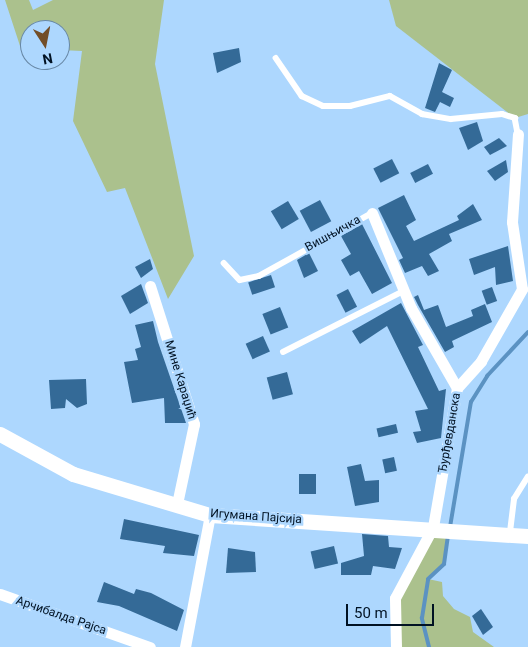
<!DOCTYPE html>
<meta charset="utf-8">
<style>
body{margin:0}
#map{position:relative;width:528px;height:647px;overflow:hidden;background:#add7fe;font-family:Roboto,sans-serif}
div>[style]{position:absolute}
.green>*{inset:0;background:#abc18d}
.stream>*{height:4px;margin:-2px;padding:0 2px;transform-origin:2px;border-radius:2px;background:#5b92c2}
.building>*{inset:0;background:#346a97;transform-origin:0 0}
.service>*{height:5.5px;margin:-2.75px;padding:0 2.75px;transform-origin:2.75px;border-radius:2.75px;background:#fff}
.minor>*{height:11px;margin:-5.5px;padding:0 5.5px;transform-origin:5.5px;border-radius:5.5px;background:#fff}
.tertiary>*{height:15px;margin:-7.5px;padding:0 7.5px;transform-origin:7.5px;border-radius:7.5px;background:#fff}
span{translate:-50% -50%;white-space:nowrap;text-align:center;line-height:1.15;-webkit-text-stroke:5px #add7fe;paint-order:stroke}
.street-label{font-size:12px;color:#011223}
.north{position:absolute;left:20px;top:20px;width:50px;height:50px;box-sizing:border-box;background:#add7fe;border:1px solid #6888a6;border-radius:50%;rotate:169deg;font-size:14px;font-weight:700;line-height:20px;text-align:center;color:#011223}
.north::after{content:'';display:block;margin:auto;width:18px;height:22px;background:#724e28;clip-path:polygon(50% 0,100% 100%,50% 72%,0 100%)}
.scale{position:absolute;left:346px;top:604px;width:88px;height:22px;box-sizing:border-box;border:2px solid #011223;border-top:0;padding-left:6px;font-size:15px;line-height:18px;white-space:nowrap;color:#011223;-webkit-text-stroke:4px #add7fe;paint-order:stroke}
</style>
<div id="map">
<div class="green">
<i style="clip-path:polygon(5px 0,29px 0,33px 10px,53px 0,164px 0,155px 64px,194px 256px,168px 299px,125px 188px,107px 192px,73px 121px,82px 51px,60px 50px,60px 30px,30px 30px,30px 49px,21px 49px)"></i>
<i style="clip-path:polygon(389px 0,528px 0,528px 114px,515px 118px,396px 26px)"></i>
<i style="clip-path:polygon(433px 527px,447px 537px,444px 564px,428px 579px,442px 582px,443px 596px,454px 609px,470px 617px,473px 632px,494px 647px,396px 647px,395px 598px)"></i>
</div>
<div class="stream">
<i style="left:450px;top:527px;width:127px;rotate:-80.5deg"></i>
<i style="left:471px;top:402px;width:31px;rotate:-58deg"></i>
<i style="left:487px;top:376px;width:60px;rotate:-47deg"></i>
<i style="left:429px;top:647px;width:30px;rotate:-104deg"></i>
<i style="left:422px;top:618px;width:39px;rotate:-81deg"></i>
<i style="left:428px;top:579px;width:22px;rotate:-43deg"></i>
<i style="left:444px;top:564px;width:30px;rotate:-82deg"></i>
</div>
<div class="building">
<i style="clip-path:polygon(239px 48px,241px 62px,217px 73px,213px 53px)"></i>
<i style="clip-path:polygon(439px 63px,452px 70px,442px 92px,454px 98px,450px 107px,440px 102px,435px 112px,425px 108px)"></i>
<i style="clip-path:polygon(477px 122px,483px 141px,468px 150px,459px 128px)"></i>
<i style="clip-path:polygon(499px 138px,507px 146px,490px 155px,484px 147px)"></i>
<i style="left:392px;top:159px;width:16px;height:21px;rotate:63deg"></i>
<i style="clip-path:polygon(506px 160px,508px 172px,495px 181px,487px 171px)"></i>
<i style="left:428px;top:164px;width:11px;height:20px;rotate:63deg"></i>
<i style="clip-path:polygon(404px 195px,416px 220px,406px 226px,414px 241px,459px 220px,457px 216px,473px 204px,482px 220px,449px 234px,452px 241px,429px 254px,439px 271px,428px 276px,422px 266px,405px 273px,399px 260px,403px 258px,378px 208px)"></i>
<i style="left:320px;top:200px;width:24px;height:23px;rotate:62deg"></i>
<i style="left:288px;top:201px;width:21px;height:20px;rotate:59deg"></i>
<i style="clip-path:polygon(362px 224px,392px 283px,372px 294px,359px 271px,350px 276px,341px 260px,351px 254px,341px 236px)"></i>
<i style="clip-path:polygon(508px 246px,513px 281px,496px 285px,495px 267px,474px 275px,469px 259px)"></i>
<i style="clip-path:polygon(309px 253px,318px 271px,304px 278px,297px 260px)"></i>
<i style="clip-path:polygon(150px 259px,153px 269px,141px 278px,135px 267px)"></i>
<i style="left:271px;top:275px;width:13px;height:24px;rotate:72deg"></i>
<i style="clip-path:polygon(141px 284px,148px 303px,130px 314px,121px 296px)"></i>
<i style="left:492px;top:287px;width:15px;height:11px;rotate:70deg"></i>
<i style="left:348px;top:289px;width:20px;height:13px;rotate:63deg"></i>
<i style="clip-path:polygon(418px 295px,424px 310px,438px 305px,446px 327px,473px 316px,471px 310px,485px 304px,492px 322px,452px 341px,454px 347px,445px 352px,418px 305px,414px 297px)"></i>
<i style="clip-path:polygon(401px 303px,423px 345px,418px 347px,439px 391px,446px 389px,441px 438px,417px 443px,413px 432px,421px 431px,415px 411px,428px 409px,387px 326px,360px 344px,352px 331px)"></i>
<i style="left:280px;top:307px;width:22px;height:19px;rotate:68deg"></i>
<i style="clip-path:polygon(153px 321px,158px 342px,186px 423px,165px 423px,164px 398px,132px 403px,124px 362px,138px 360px,135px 349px,141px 347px,135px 325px)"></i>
<i style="left:263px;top:336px;width:17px;height:19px;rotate:66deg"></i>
<i style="left:287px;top:372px;width:23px;height:21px;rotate:75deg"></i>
<i style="clip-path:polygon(86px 379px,87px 404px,77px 408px,66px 399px,65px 408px,51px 409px,49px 380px)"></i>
<i style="left:396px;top:424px;width:9px;height:20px;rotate:77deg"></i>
<i style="left:394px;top:457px;width:14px;height:12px;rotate:78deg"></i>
<i style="clip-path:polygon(361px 464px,365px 481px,379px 480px,379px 502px,355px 506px,347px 467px)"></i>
<i style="left:299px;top:474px;width:17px;height:20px"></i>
<i style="clip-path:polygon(124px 519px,199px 535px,194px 556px,163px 553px,165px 546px,120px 539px)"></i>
<i style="clip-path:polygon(362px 534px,388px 536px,389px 547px,402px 548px,395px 569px,373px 566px,371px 575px,341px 575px,341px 563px,364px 556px)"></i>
<i style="left:334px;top:546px;width:18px;height:24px;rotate:77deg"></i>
<i style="clip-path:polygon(228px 548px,255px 552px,256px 572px,226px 573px)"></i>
<i style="clip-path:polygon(104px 582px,134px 594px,136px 589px,151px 593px,184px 610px,177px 631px,119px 606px,97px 602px)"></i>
<i style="clip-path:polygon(481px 609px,493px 627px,483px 635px,472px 616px)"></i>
</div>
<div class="service">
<i style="left:276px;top:58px;width:46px;rotate:55.6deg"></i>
<i style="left:302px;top:96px;width:23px;rotate:25deg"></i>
<i style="left:323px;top:106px;width:27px"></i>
<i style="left:350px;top:106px;width:41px;rotate:-14deg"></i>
<i style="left:390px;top:96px;width:37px;rotate:29deg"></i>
<i style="left:422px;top:114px;width:29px;rotate:10deg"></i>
<i style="left:451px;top:119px;width:51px;rotate:-5.6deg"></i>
<i style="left:502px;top:114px;width:14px;rotate:17deg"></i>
<i style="left:515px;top:118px;width:16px;rotate:79deg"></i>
<i style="left:224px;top:263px;width:23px;rotate:47deg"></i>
<i style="left:240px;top:280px;width:19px;rotate:-12deg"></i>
<i style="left:259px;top:276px;width:129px;rotate:-29.1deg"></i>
<i style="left:283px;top:352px;width:136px;rotate:-26.8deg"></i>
<i style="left:510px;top:532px;width:33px;rotate:-83deg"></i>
<i style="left:514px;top:499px;width:26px;rotate:-58deg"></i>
</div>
<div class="minor">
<i style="left:372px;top:213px;width:103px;rotate:67.7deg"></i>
<i style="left:411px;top:308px;width:92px;rotate:60.1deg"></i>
<i style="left:150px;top:286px;width:145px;rotate:72.3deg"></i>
<i style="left:194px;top:424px;width:82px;rotate:102deg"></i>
<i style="left:0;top:594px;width:159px;rotate:19.5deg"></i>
<i style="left:185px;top:647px;width:134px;rotate:-79.3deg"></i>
<i style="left:396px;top:647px;width:49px;rotate:-91.2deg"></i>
<i style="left:395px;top:598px;width:81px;rotate:-61.8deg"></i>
<i style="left:433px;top:527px;width:141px;rotate:-80.2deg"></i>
<i style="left:457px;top:388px;width:36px;rotate:-48deg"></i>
<i style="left:481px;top:361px;width:83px;rotate:-60.3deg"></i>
<i style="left:522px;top:289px;width:68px;rotate:-98.5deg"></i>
<i style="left:512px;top:222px;width:88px;rotate:-86.1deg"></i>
</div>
<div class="tertiary">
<i style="left:0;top:434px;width:83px;rotate:28.7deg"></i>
<i style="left:73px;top:474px;width:143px;rotate:16.7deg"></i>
<i style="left:210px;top:515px;width:319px;rotate:3.8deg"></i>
</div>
<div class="street-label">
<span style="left:333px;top:234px;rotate:-29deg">Вишњичка</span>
<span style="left:180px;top:380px;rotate:73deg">Мине Караџић</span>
<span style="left:450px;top:433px;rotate:-80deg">Ђурђевданска</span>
<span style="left:256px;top:517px;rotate:4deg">Игумана Пајсија</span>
<span style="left:61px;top:616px;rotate:19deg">Арчибалда Рајса</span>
</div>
<div class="north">N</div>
<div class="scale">50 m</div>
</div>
